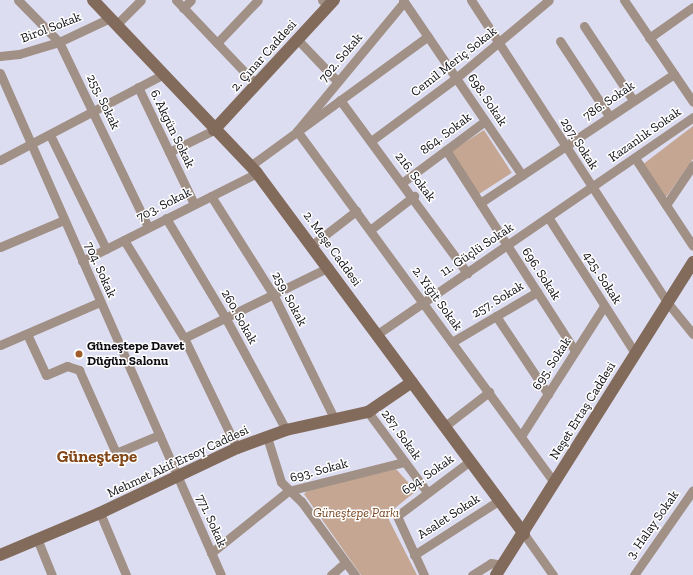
<!DOCTYPE html>
<meta charset="utf-8">
<style>
body{margin:0}
#map{position:relative;width:693px;height:575px;overflow:hidden;background:#ddddf2;font-family:"Zilla Slab",serif}
div>[style]{position:absolute}
.green>*{inset:0;background:#c4a693;transform-origin:0 0}
.street>*{height:9px;margin:-4.5px;padding:0 4.5px;transform-origin:4.5px;border-radius:4.5px;background:#a19086}
.secondary>*{height:12px;margin:-6px;padding:0 6px;transform-origin:6px;border-radius:6px;background:#836b5b}
.dots>*{width:11px;height:11px;translate:-50% -50%;box-sizing:border-box;border:2px solid #fff;border-radius:50%}
span{translate:-50% -50%;white-space:nowrap;text-align:center;line-height:1.15;-webkit-text-stroke:3px #fff;paint-order:stroke}
.street-label{font-size:13px;color:#0c0c12}
.poi-label{font-size:13px;color:#0c0c12;font-weight:700}
.left{translate:0 -50%;text-align:left}
.park-label{font-size:13px;color:#78451f;font-style:italic}
.district-label{font-size:17px;color:#824617;font-weight:700}
</style>
<div id="map">
<div class="green">
<i style="clip-path:polygon(693px 126px,693px 159px,667px 196px,662px 196px,642px 165px)"></i>
<i style="left:484px;top:130px;width:51px;height:40px;rotate:57deg"></i>
<i style="clip-path:polygon(396px 469px,416px 491px,389px 513px,389px 520px,417px 575px,361px 575px,304px 494px,308px 490px)"></i>
</div>
<div class="street">
<i style="left:18px;top:0;width:59px;rotate:45.7deg"></i>
<i style="left:59px;top:42px;width:205px;rotate:64.3deg"></i>
<i style="left:176px;top:0;width:116px;rotate:46.4deg"></i>
<i style="left:322px;top:0;width:8px;rotate:45deg"></i>
<i style="left:403px;top:0;width:212px;rotate:55.8deg"></i>
<i style="left:471px;top:0;width:360px;rotate:57deg"></i>
<i style="left:667px;top:302px;width:41px;rotate:50.9deg"></i>
<i style="left:624px;top:0;width:123px;rotate:55.9deg"></i>
<i style="left:404px;top:2px;width:168px;rotate:129.7deg"></i>
<i style="left:297px;top:131px;width:436px;rotate:53.8deg"></i>
<i style="left:183px;top:8px;width:11px;rotate:-45deg"></i>
<i style="left:116px;top:25px;width:35px;rotate:-45deg"></i>
<i style="left:584px;top:26px;width:89px;rotate:56.5deg"></i>
<i style="left:649px;top:38px;width:54px;rotate:-35.2deg"></i>
<i style="left:297px;top:39px;width:59px;rotate:46.4deg"></i>
<i style="left:560px;top:41px;width:90px;rotate:56.8deg"></i>
<i style="left:217px;top:43px;width:59px;rotate:-46.4deg"></i>
<i style="left:0;top:56px;width:19px;rotate:-6deg"></i>
<i style="left:19px;top:54px;width:42px;rotate:-16.7deg"></i>
<i style="left:59px;top:42px;width:56px;rotate:-25.2deg"></i>
<i style="left:0;top:73px;width:548px;rotate:66.24deg"></i>
<i style="left:138px;top:87px;width:130px;rotate:64.4deg"></i>
<i style="left:340px;top:100px;width:215px;rotate:53.7deg"></i>
<i style="left:50px;top:135px;width:127px;rotate:63.8deg"></i>
<i style="left:371px;top:141px;width:106px;rotate:-36.5deg"></i>
<i style="left:456px;top:78px;width:121px;rotate:-40deg"></i>
<i style="left:446px;top:150px;width:239px;rotate:57.3deg"></i>
<i style="left:169px;top:152px;width:50px;rotate:-26.1deg"></i>
<i style="left:635px;top:158px;width:105px;rotate:56.6deg"></i>
<i style="left:0;top:160px;width:185px;rotate:-27.7deg"></i>
<i style="left:250px;top:166px;width:220px;rotate:-36.1deg"></i>
<i style="left:403px;top:182px;width:102px;rotate:-36.6deg"></i>
<i style="left:211px;top:196px;width:116px;rotate:57.7deg"></i>
<i style="left:273px;top:294px;width:140px;rotate:63.8deg"></i>
<i style="left:480px;top:203px;width:233px;rotate:-33.6deg"></i>
<i style="left:666px;top:205px;width:48px;rotate:-56deg"></i>
<i style="left:548px;top:217px;width:161px;rotate:57.4deg"></i>
<i style="left:166px;top:218px;width:115px;rotate:59.2deg"></i>
<i style="left:225px;top:317px;width:128px;rotate:61.6deg"></i>
<i style="left:370px;top:230px;width:56px;rotate:-37.7deg"></i>
<i style="left:124px;top:240px;width:115px;rotate:58.5deg"></i>
<i style="left:184px;top:338px;width:122px;rotate:64.3deg"></i>
<i style="left:312px;top:245px;width:56px;rotate:-37.7deg"></i>
<i style="left:0;top:247px;width:69px;rotate:-22.9deg"></i>
<i style="left:82px;top:261px;width:196px;rotate:-26.7deg"></i>
<i style="left:496px;top:316px;width:94px;rotate:56.3deg"></i>
<i style="left:27px;top:334px;width:45px;rotate:65.1deg"></i>
<i style="left:46px;top:375px;width:23px;rotate:-23deg"></i>
<i style="left:67px;top:366px;width:13px;rotate:18deg"></i>
<i style="left:79px;top:370px;width:91px;rotate:66deg"></i>
<i style="left:116px;top:453px;width:47px;rotate:-22.7deg"></i>
<i style="left:376px;top:335px;width:385px;rotate:-34.5deg"></i>
<i style="left:184px;top:338px;width:161px;rotate:-26.1deg"></i>
<i style="left:452px;top:342px;width:99px;rotate:-30.5deg"></i>
<i style="left:0;top:345px;width:109px;rotate:-23.3deg"></i>
<i style="left:368px;top:412px;width:99px;rotate:53.6deg"></i>
<i style="left:445px;top:426px;width:56px;rotate:-37.7deg"></i>
<i style="left:521px;top:436px;width:154px;rotate:-57.4deg"></i>
<i style="left:267px;top:437px;width:47px;rotate:72.7deg"></i>
<i style="left:281px;top:482px;width:28px;rotate:44deg"></i>
<i style="left:301px;top:501px;width:92px;rotate:53.9deg"></i>
<i style="left:100px;top:513px;width:67px;rotate:67.2deg"></i>
<i style="left:524px;top:534px;width:50px;rotate:54.7deg"></i>
<i style="left:38px;top:541px;width:37px;rotate:68deg"></i>
<i style="left:211px;top:553px;width:99px;rotate:-38.8deg"></i>
<i style="left:288px;top:491px;width:120px;rotate:-14deg"></i>
<i style="left:414px;top:555px;width:100px;rotate:-32.7deg"></i>
<i style="left:331px;top:575px;width:18px;rotate:-41deg"></i>
<i style="left:424px;top:575px;width:65px;rotate:-114.6deg"></i>
<i style="left:397px;top:516px;width:91px;rotate:-37deg"></i>
<i style="left:472px;top:575px;width:22px;rotate:-32deg"></i>
<i style="left:491px;top:563px;width:11px;rotate:10deg"></i>
<i style="left:634px;top:575px;width:103px;rotate:-55.2deg"></i>
</div>
<div class="secondary">
<i style="left:93px;top:0;width:238px;rotate:46.5deg"></i>
<i style="left:257px;top:173px;width:449px;rotate:53.5deg"></i>
<i style="left:214px;top:130px;width:177px;rotate:-47.3deg"></i>
<i style="left:0;top:555px;width:108px;rotate:-22.8deg"></i>
<i style="left:100px;top:513px;width:152px;rotate:-25.4deg"></i>
<i style="left:237px;top:448px;width:52px;rotate:-20.2deg"></i>
<i style="left:286px;top:430px;width:84px;rotate:-12.4deg"></i>
<i style="left:368px;top:412px;width:53px;rotate:-34.3deg"></i>
<i style="left:496px;top:575px;width:370px;rotate:-57.8deg"></i>
</div>
<div class="dots">
<i style="left:79px;top:354px;background:#9e5c2a"></i>
</div>
<div class="street-label">
<span style="left:51px;top:28px;rotate:-21deg">Birol Sokak</span>
<span style="left:264px;top:56px;rotate:-48deg">2. Çınar Caddesi</span>
<span style="left:341px;top:58px;rotate:-50deg">702. Sokak</span>
<span style="left:454px;top:62px;rotate:-38deg">Cemil Meriç Sokak</span>
<span style="left:487px;top:100px;rotate:56deg">698. Sokak</span>
<span style="left:609px;top:101px;rotate:-34deg">786. Sokak</span>
<span style="left:103px;top:102px;rotate:64deg">255. Sokak</span>
<span style="left:172px;top:129px;rotate:64deg">6. Akgün Sokak</span>
<span style="left:446px;top:134px;rotate:-37deg">864. Sokak</span>
<span style="left:645px;top:135px;rotate:-35deg">Kazanlık Sokak</span>
<span style="left:579px;top:144px;rotate:57deg">297. Sokak</span>
<span style="left:415px;top:177px;rotate:53deg">216. Sokak</span>
<span style="left:164px;top:205px;rotate:-27deg">703. Sokak</span>
<span style="left:332px;top:249px;rotate:54deg">2. Meşe Caddesi</span>
<span style="left:477px;top:250px;rotate:-34deg">11. Güçlü Sokak</span>
<span style="left:100px;top:270px;rotate:66deg">704. Sokak</span>
<span style="left:541px;top:274px;rotate:57deg">696. Sokak</span>
<span style="left:602px;top:278px;rotate:57deg">425. Sokak</span>
<span style="left:289px;top:299px;rotate:62deg">259. Sokak</span>
<span style="left:437px;top:299px;rotate:54deg">2. Yiğit Sokak</span>
<span style="left:498px;top:300px;rotate:-31deg">257. Sokak</span>
<span style="left:239px;top:317px;rotate:61deg">260. Sokak</span>
<span style="left:552px;top:364px;rotate:-57deg">695. Sokak</span>
<span style="left:583px;top:411px;rotate:-58deg">Neşet Ertaş Caddesi</span>
<span style="left:401px;top:435px;rotate:54deg">287. Sokak</span>
<span style="left:178px;top:462px;rotate:-25deg">Mehmet Akif Ersoy Caddesi</span>
<span style="left:319px;top:471px;rotate:-15deg">693. Sokak</span>
<span style="left:428px;top:475px;rotate:-35deg">694. Sokak</span>
<span style="left:449px;top:517px;rotate:-33deg">Asalet Sokak</span>
<span style="left:211px;top:521px;rotate:66deg">771. Sokak</span>
<span style="left:653px;top:525px;rotate:-55deg">3. Halay Sokak</span>
</div>
<div class="poi-label">
<span class="left" style="left:87px;top:354px">Güneştepe Davet<br>Düğün Salonu</span>
</div>
<div class="park-label">
<span style="left:356px;top:513px">Güneştepe Parkı</span>
</div>
<div class="district-label">
<span style="left:97px;top:457px">Güneştepe</span>
</div>
</div>
